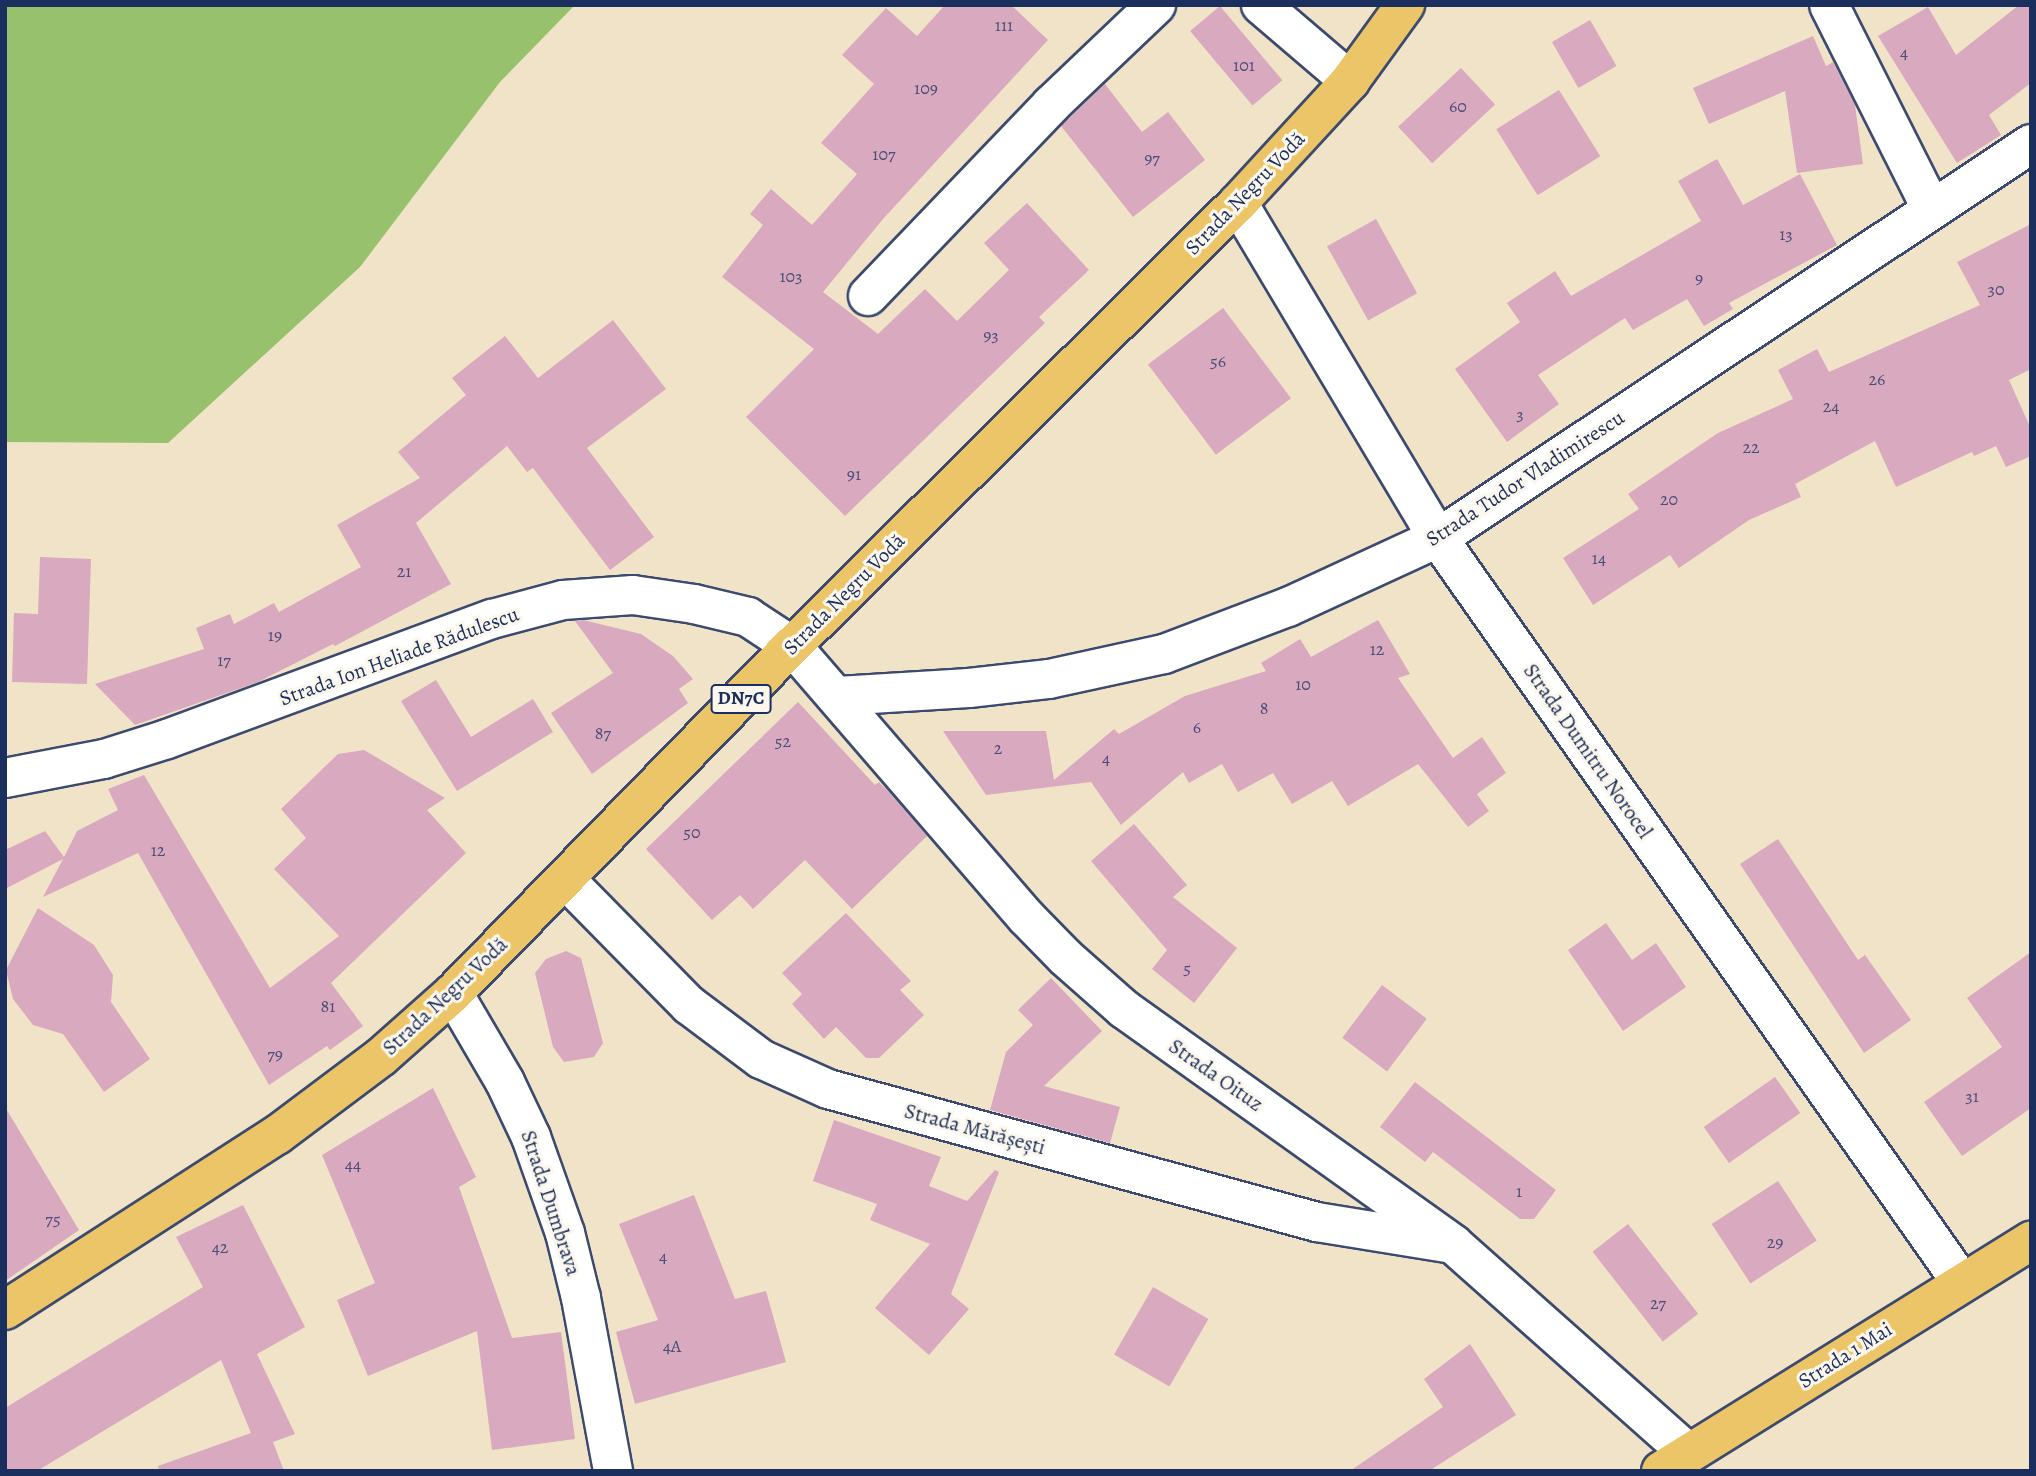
<!DOCTYPE html>
<meta charset="utf-8">
<style>
body{margin:0}
#map{position:relative;width:2036px;height:1476px;overflow:hidden;background:#f1e3c7;font-family:Alegreya,serif}
div>[style]{position:absolute}
.green>*{inset:0;background:#98c16d}
.building>*{inset:0;background:#d9a9c0;transform-origin:0 0}
.roads{filter:drop-shadow(2px 0 #3b4a6e) drop-shadow(-2px 0 #3b4a6e) drop-shadow(0 2px #3b4a6e) drop-shadow(0 -2px #3b4a6e)}
.minor>*{height:38px;margin:-19px;padding:0 19px;transform-origin:19px;border-radius:19px;background:#fff}
.major>*{height:38px;margin:-19px;padding:0 19px;transform-origin:19px;border-radius:19px;background:#edc569}
span{translate:-50% -50%;white-space:nowrap;text-align:center;line-height:1.15;-webkit-text-stroke:6px #fbf7ec;paint-order:stroke}
.number-label{font-size:18px;color:#4a4e76}
.number-label span{-webkit-text-stroke-width:0}
.shield-label span{padding:2px 5px;background:#fbf7ec;border:2px solid;border-radius:5px;-webkit-text-stroke-width:0}
.shield-label{font-size:19px;color:#1b2f5e;font-weight:700}
.street-label{font-size:21px;color:#1b2f5e}
.frame{position:absolute;inset:0;border:7px solid #1b2f5e;pointer-events:none}
</style>
<div id="map">
<div class="green">
<i style="clip-path:polygon(5px 5px,575px 5px,500px 82px,360px 267px,168px 443px,5px 442px)"></i>
</div>
<div class="building">
<i style="clip-path:polygon(945px 5px,1011px 5px,1048px 40px,883px 219px,823px 292px,878px 334px,925px 289px,957px 321px,1009px 270px,984px 243px,1027px 203px,1089px 270px,1039px 317px,1045px 323px,845px 516px,746px 417px,814px 349px,722px 277px,763px 225px,750px 214px,771px 189px,812px 225px,857px 174px,821px 143px,874px 84px,842px 55px,886px 8px,917px 36px)"></i>
<i style="clip-path:polygon(2019px 5px,2031px 5px,2031px 83px,1989px 115px,2001px 135px,1957px 163px,1878px 36px,1928px 7px,1956px 55px)"></i>
<i style="left:1220px;top:6px;width:97px;height:39px;rotate:50deg"></i>
<i style="left:1590px;top:20px;width:53px;height:44px;rotate:60deg"></i>
<i style="clip-path:polygon(1813px 36px,1826px 66px,1833px 62px,1855px 105px,1863px 164px,1797px 173px,1785px 91px,1709px 124px,1693px 88px)"></i>
<i style="left:1461px;top:68px;width:50px;height:86px;rotate:47deg"></i>
<i style="clip-path:polygon(1105px 84px,1142px 132px,1168px 112px,1205px 160px,1133px 217px,1061px 126px)"></i>
<i style="left:1559px;top:90px;width:78px;height:74px;rotate:58deg"></i>
<i style="clip-path:polygon(1717px 159px,1743px 205px,1800px 174px,1837px 245px,1729px 303px,1733px 309px,1704px 326px,1687px 299px,1633px 330px,1625px 318px,1538px 375px,1559px 404px,1507px 442px,1455px 369px,1520px 322px,1507px 303px,1555px 271px,1571px 296px,1701px 221px,1678px 181px)"></i>
<i style="left:1376px;top:219px;width:85px;height:56px;rotate:61deg"></i>
<i style="clip-path:polygon(2031px 224px,2031px 369px,2009px 380px,2031px 429px,2031px 456px,2006px 467px,1996px 446px,1974px 456px,1972px 452px,1896px 487px,1875px 441px,1795px 484px,1801px 497px,1749px 520px,1679px 568px,1670px 555px,1593px 605px,1563px 558px,1639px 509px,1628px 494px,1718px 433px,1793px 399px,1778px 370px,1817px 349px,1829px 372px,1980px 305px,1957px 262px)"></i>
<i style="left:1223px;top:308px;width:113px;height:94px;rotate:53deg"></i>
<i style="clip-path:polygon(613px 320px,666px 389px,587px 448px,654px 537px,610px 570px,533px 468px,527px 472px,507px 446px,416px 523px,451px 584px,335px 646px,333px 644px,258px 682px,135px 725px,95px 684px,204px 649px,196px 628px,230px 614px,234px 624px,274px 603px,279px 612px,361px 567px,337px 525px,420px 478px,398px 452px,466px 395px,452px 378px,505px 336px,538px 378px)"></i>
<i style="clip-path:polygon(40px 557px,91px 559px,87px 684px,12px 682px,14px 613px,38px 614px)"></i>
<i style="clip-path:polygon(583px 620px,641px 634px,673px 656px,693px 679px,679px 689px,688px 703px,592px 774px,551px 713px,613px 673px,575px 621px)"></i>
<i style="clip-path:polygon(1378px 620px,1410px 674px,1398px 678px,1453px 758px,1482px 737px,1506px 773px,1477px 794px,1489px 811px,1468px 827px,1418px 764px,1348px 806px,1332px 781px,1292px 804px,1273px 773px,1238px 792px,1222px 764px,1189px 783px,1183px 772px,1121px 825px,1091px 782px,986px 795px,943px 731px,1046px 731px,1054px 780px,1114px 729px,1119px 734px,1185px 696px,1266px 671px,1261px 663px,1300px 639px,1311px 657px)"></i>
<i style="clip-path:polygon(436px 680px,471px 737px,533px 699px,553px 732px,457px 791px,401px 701px)"></i>
<i style="clip-path:polygon(798px 702px,875px 785px,879px 782px,889px 792px,927px 836px,852px 909px,805px 860px,753px 909px,740px 895px,712px 920px,646px 849px)"></i>
<i style="clip-path:polygon(364px 750px,445px 798px,427px 810px,466px 853px,331px 983px,363px 1026px,330px 1050px,327px 1046px,269px 1085px,138px 853px,43px 897px,63px 859px,5px 889px,5px 850px,45px 831px,64px 857px,77px 831px,118px 810px,108px 789px,144px 775px,270px 988px,339px 936px,274px 869px,306px 838px,281px 809px,338px 754px)"></i>
<i style="clip-path:polygon(1134px 824px,1187px 885px,1173px 897px,1237px 948px,1194px 1003px,1152px 969px,1167px 950px,1091px 861px)"></i>
<i style="clip-path:polygon(1778px 839px,1858px 960px,1865px 955px,1911px 1020px,1864px 1053px,1740px 864px)"></i>
<i style="clip-path:polygon(38px 908px,94px 945px,113px 975px,111px 1002px,150px 1059px,104px 1092px,63px 1034px,33px 1025px,13px 999px,6px 970px)"></i>
<i style="clip-path:polygon(846px 913px,911px 981px,900px 990px,924px 1015px,879px 1058px,866px 1058px,836px 1027px,824px 1039px,792px 1004px,802px 994px,782px 973px)"></i>
<i style="clip-path:polygon(1606px 923px,1632px 960px,1656px 943px,1686px 987px,1623px 1031px,1568px 950px)"></i>
<i style="clip-path:polygon(566px 951px,581px 958px,603px 1043px,594px 1057px,564px 1062px,553px 1047px,535px 973px,546px 959px)"></i>
<i style="clip-path:polygon(2031px 952px,2031px 1108px,1962px 1156px,1924px 1102px,2002px 1047px,1967px 998px)"></i>
<i style="clip-path:polygon(1051px 978px,1102px 1031px,1044px 1086px,1120px 1107px,1110px 1143px,990px 1110px,1006px 1052px,1033px 1025px,1018px 1010px)"></i>
<i style="left:1382px;top:985px;width:56px;height:66px;rotate:37deg"></i>
<i style="left:1775px;top:1077px;width:44px;height:87px;rotate:55deg"></i>
<i style="clip-path:polygon(1415px 1082px,1556px 1190px,1534px 1219px,1520px 1219px,1433px 1152px,1425px 1162px,1380px 1127px)"></i>
<i style="clip-path:polygon(433px 1088px,476px 1177px,459px 1187px,512px 1338px,561px 1332px,575px 1439px,492px 1450px,477px 1331px,368px 1376px,337px 1300px,375px 1283px,322px 1155px)"></i>
<i style="clip-path:polygon(5px 1107px,79px 1230px,5px 1281px)"></i>
<i style="clip-path:polygon(834px 1120px,941px 1157px,929px 1186px,967px 1201px,995px 1170px,999px 1172px,951px 1294px,969px 1309px,929px 1355px,875px 1308px,930px 1244px,870px 1220px,877px 1204px,813px 1181px)"></i>
<i style="left:1778px;top:1181px;width:71px;height:79px;rotate:57deg"></i>
<i style="clip-path:polygon(694px 1195px,735px 1299px,766px 1291px,786px 1362px,635px 1404px,616px 1332px,658px 1320px,619px 1224px)"></i>
<i style="clip-path:polygon(243px 1205px,305px 1327px,257px 1354px,295px 1434px,273px 1442px,284px 1471px,159px 1471px,158px 1466px,251px 1433px,221px 1360px,37px 1471px,5px 1471px,5px 1408px,203px 1287px,176px 1237px)"></i>
<i style="left:1628px;top:1224px;width:114px;height:45px;rotate:52deg"></i>
<i style="left:1153px;top:1287px;width:64px;height:78px;rotate:30deg"></i>
<i style="clip-path:polygon(1470px 1344px,1516px 1415px,1429px 1471px,1350px 1471px,1443px 1407px,1424px 1379px)"></i>
</div>
<div class="roads">
<div class="minor">
<i style="left:1261px;top:5px;width:117px;rotate:40.5deg"></i>
<i style="left:1829px;top:5px;width:229px;rotate:63.3deg"></i>
<i style="left:1238px;top:203px;width:390px;rotate:59.2deg"></i>
<i style="left:1438px;top:538px;width:911px;rotate:54.88deg"></i>
<i style="left:868px;top:296px;width:265px;rotate:-46.2deg"></i>
<i style="left:1051px;top:105px;width:145px;rotate:-43.6deg"></i>
<i style="left:838px;top:696px;width:131px;rotate:-3.5deg"></i>
<i style="left:969px;top:688px;width:81px;rotate:-6.4deg"></i>
<i style="left:1049px;top:679px;width:118px;rotate:-12.3deg"></i>
<i style="left:1164px;top:654px;width:133px;rotate:-20.8deg"></i>
<i style="left:1288px;top:607px;width:165px;rotate:-24.7deg"></i>
<i style="left:1438px;top:538px;width:712px;rotate:-33.6deg"></i>
<i style="left:5px;top:778px;width:101px;rotate:-10.9deg"></i>
<i style="left:104px;top:759px;width:66px;rotate:-17.6deg"></i>
<i style="left:167px;top:739px;width:346px;rotate:-20.3deg"></i>
<i style="left:492px;top:619px;width:73px;rotate:-15deg"></i>
<i style="left:563px;top:600px;width:70px;rotate:-4.1deg"></i>
<i style="left:633px;top:595px;width:62px;rotate:8.4deg"></i>
<i style="left:694px;top:604px;width:56px;rotate:13.5deg"></i>
<i style="left:748px;top:617px;width:53px;rotate:33.4deg"></i>
<i style="left:792px;top:646px;width:358px;rotate:49.2deg"></i>
<i style="left:1026px;top:917px;width:56px;rotate:45.7deg"></i>
<i style="left:1065px;top:957px;width:79px;rotate:41.4deg"></i>
<i style="left:1124px;top:1009px;width:404px;rotate:35.5deg"></i>
<i style="left:1453px;top:1244px;width:314px;rotate:41.6deg"></i>
<i style="left:565px;top:879px;width:177px;rotate:45.5deg"></i>
<i style="left:689px;top:1005px;width:90px;rotate:36.9deg"></i>
<i style="left:761px;top:1059px;width:73px;rotate:24.1deg"></i>
<i style="left:828px;top:1089px;width:507px;rotate:15.22deg"></i>
<i style="left:1317px;top:1222px;width:131px;rotate:9.2deg"></i>
<i style="left:453px;top:993px;width:103px;rotate:59.7deg"></i>
<i style="left:505px;top:1082px;width:61px;rotate:64.7deg"></i>
<i style="left:531px;top:1137px;width:102px;rotate:70.5deg"></i>
<i style="left:565px;top:1233px;width:67px;rotate:76.2deg"></i>
<i style="left:581px;top:1298px;width:176px;rotate:79.5deg"></i>
</div>
<div class="major">
<i style="left:5px;top:1310px;width:323px;rotate:-32.8deg"></i>
<i style="left:277px;top:1135px;width:130px;rotate:-36.9deg"></i>
<i style="left:381px;top:1057px;width:96px;rotate:-41.6deg"></i>
<i style="left:453px;top:993px;width:485px;rotate:-45.7deg"></i>
<i style="left:792px;top:646px;width:629px;rotate:-44.81deg"></i>
<i style="left:1238px;top:203px;width:166px;rotate:-47.4deg"></i>
<i style="left:1350px;top:81px;width:94px;rotate:-54.1deg"></i>
<i style="left:1661px;top:1471px;width:436px;rotate:-31.9deg"></i>
</div>
</div>
<div class="number-label">
<span style="left:1004px;top:25px">111</span>
<span style="left:1904px;top:52px">4</span>
<span style="left:1244px;top:65px">101</span>
<span style="left:926px;top:88px">109</span>
<span style="left:1458px;top:106px">60</span>
<span style="left:884px;top:154px">107</span>
<span style="left:1152px;top:158px">97</span>
<span style="left:1786px;top:234px">13</span>
<span style="left:791px;top:276px">103</span>
<span style="left:1699px;top:278px">9</span>
<span style="left:1996px;top:289px">30</span>
<span style="left:991px;top:335px">93</span>
<span style="left:1218px;top:361px">56</span>
<span style="left:1877px;top:379px">26</span>
<span style="left:1831px;top:406px">24</span>
<span style="left:1520px;top:414px">3</span>
<span style="left:1751px;top:447px">22</span>
<span style="left:854px;top:474px">91</span>
<span style="left:1669px;top:499px">20</span>
<span style="left:1599px;top:558px">14</span>
<span style="left:404px;top:571px">21</span>
<span style="left:275px;top:635px">19</span>
<span style="left:1377px;top:649px">12</span>
<span style="left:224px;top:660px">17</span>
<span style="left:1303px;top:684px">10</span>
<span style="left:1264px;top:708px">8</span>
<span style="left:1197px;top:727px">6</span>
<span style="left:603px;top:733px">87</span>
<span style="left:783px;top:741px">52</span>
<span style="left:998px;top:748px">2</span>
<span style="left:1106px;top:758px">4</span>
<span style="left:692px;top:832px">50</span>
<span style="left:158px;top:850px">12</span>
<span style="left:1187px;top:968px">5</span>
<span style="left:328px;top:1006px">81</span>
<span style="left:275px;top:1054px">79</span>
<span style="left:1972px;top:1096px">31</span>
<span style="left:353px;top:1164px">44</span>
<span style="left:1519px;top:1191px">1</span>
<span style="left:53px;top:1219px">75</span>
<span style="left:1775px;top:1242px">29</span>
<span style="left:220px;top:1247px">42</span>
<span style="left:663px;top:1256px">4</span>
<span style="left:1658px;top:1303px">27</span>
<span style="left:672px;top:1346px">4A</span>
</div>
<div class="shield-label">
<span style="left:741px;top:699px">DN7C</span>
</div>
<div class="street-label">
<span style="left:1245px;top:193px;rotate:-46deg">Strada Negru Vodă</span>
<span style="left:1525px;top:478px;rotate:-33deg">Strada Tudor Vladimirescu</span>
<span style="left:844px;top:594px;rotate:-45deg">Strada Negru Vodă</span>
<span style="left:399px;top:656px;rotate:-20deg">Strada Ion Heliade Rădulescu</span>
<span style="left:1588px;top:751px;rotate:55deg">Strada Dumitru Norocel</span>
<span style="left:445px;top:996px;rotate:-43deg">Strada Negru Vodă</span>
<span style="left:1216px;top:1075px;rotate:35deg">Strada Oituz</span>
<span style="left:975px;top:1129px;rotate:15deg">Strada Mărășești</span>
<span style="left:551px;top:1203px;rotate:72deg">Strada Dumbrava</span>
<span style="left:1845px;top:1355px;rotate:-32deg">Strada 1 Mai</span>
</div>
<div class="frame"></div>
</div>
